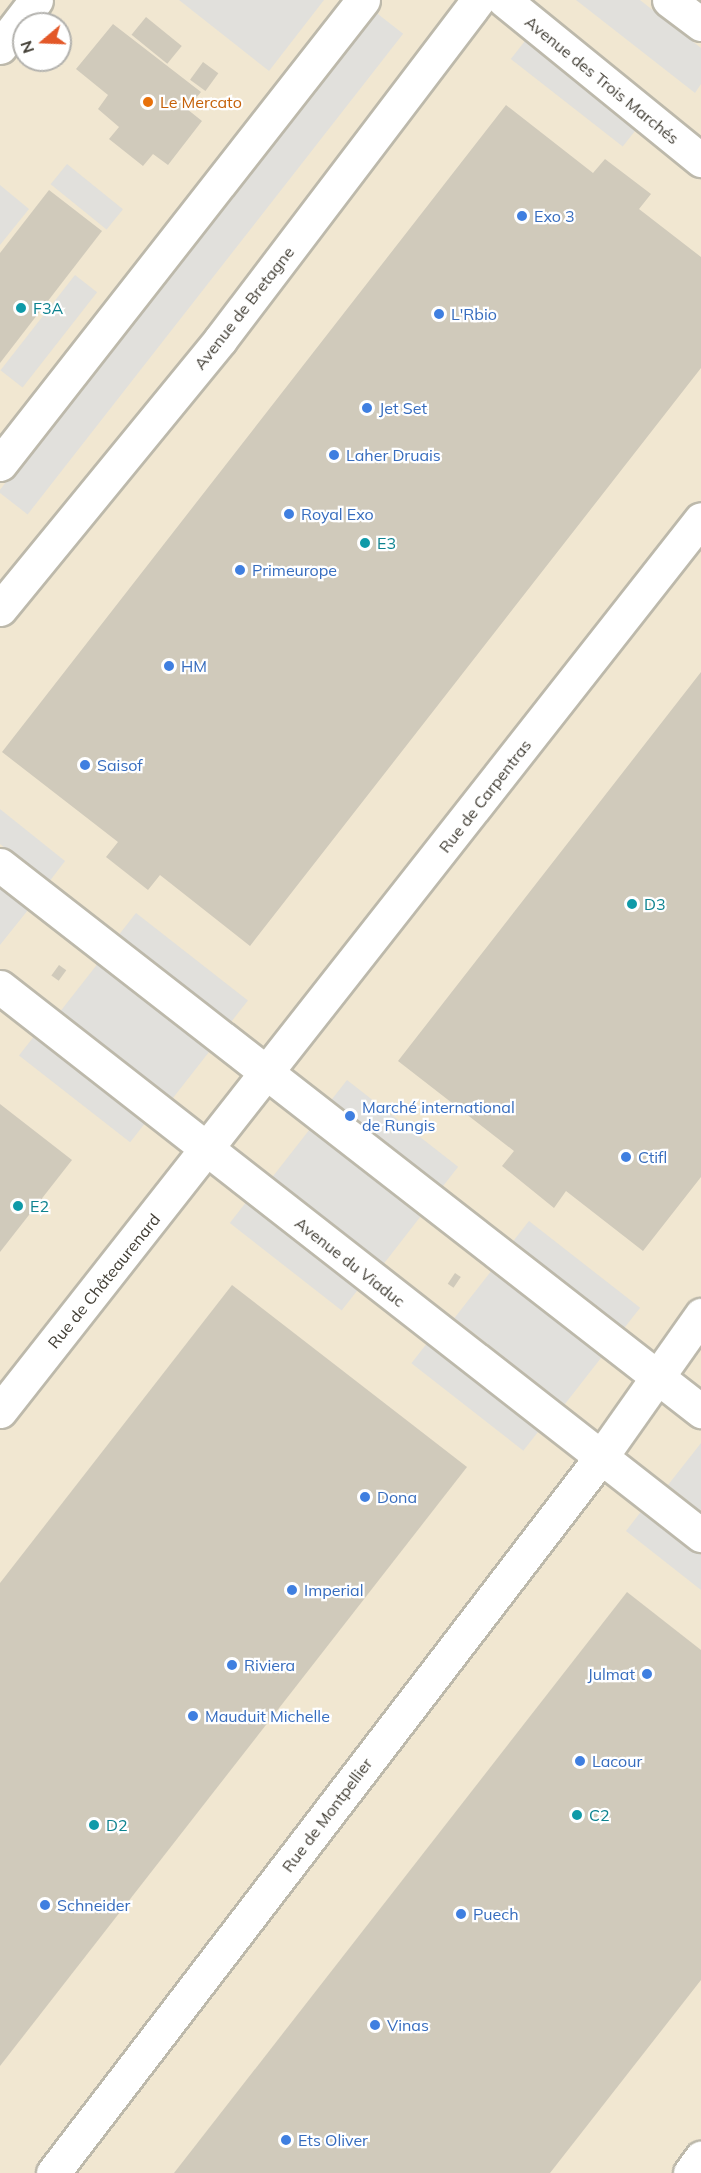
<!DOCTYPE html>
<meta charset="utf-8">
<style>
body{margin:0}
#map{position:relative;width:701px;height:2173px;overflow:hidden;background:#f0eee4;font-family:Mulish,sans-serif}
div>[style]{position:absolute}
.commercial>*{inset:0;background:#f1e7d1}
.parking>*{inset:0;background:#e1e0dc;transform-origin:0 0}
.building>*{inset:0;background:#d0cabb;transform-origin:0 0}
.roads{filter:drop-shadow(2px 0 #bdb9ab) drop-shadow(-2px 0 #bdb9ab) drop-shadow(0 2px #bdb9ab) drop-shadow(0 -2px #bdb9ab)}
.minor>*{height:33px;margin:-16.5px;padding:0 16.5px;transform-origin:16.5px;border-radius:16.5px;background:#fff}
.dots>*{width:16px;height:16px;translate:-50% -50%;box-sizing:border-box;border:3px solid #fff;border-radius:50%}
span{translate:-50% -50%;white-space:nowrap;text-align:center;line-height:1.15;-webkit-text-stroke:4.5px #fff;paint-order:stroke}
.street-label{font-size:16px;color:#423e35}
.food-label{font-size:16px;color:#c56008}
.left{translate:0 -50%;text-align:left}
.shop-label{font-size:16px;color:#366cbe}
.right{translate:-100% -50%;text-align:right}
.culture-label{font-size:16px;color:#0d838f}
.north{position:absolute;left:12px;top:12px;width:60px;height:60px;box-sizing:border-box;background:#fff;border:2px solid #b3b2ae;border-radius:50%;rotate:251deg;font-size:16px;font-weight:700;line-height:24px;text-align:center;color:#423e35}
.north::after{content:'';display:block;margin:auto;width:21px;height:27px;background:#e35828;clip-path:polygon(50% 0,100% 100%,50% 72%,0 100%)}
</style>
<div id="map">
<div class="commercial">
<i style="clip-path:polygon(evenodd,0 0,701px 0,701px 2173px,0 2173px,0 0,24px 24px,60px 24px,60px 60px,24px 60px,24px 24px)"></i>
</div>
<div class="parking">
<i style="clip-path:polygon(179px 0,324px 0,269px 71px)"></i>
<i style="clip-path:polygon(576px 0,640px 0,701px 48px,701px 84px,695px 93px)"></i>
<i style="left:374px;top:11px;width:37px;height:610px;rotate:38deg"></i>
<i style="left:525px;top:41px;width:142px;height:23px;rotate:38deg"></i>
<i style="left:67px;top:164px;width:72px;height:26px;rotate:39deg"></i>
<i style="clip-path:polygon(0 185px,29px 209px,0 245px)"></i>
<i style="left:75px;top:275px;width:28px;height:121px;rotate:38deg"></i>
<i style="clip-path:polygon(0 809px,65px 861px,49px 882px,0 844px)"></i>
<i style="clip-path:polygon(0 888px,28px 910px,0 945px)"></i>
<i style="left:136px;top:913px;width:142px;height:28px;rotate:38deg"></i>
<i style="left:99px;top:962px;width:142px;height:62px;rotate:38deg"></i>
<i style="left:35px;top:1035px;width:141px;height:26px;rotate:38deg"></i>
<i style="left:347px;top:1080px;width:141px;height:26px;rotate:38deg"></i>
<i style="left:310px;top:1129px;width:141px;height:62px;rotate:38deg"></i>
<i style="left:247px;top:1201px;width:142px;height:28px;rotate:38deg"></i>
<i style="left:529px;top:1221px;width:141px;height:27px;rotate:38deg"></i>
<i style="left:492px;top:1270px;width:140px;height:61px;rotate:38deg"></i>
<i style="left:428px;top:1342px;width:142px;height:27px;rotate:38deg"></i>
<i style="clip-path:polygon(701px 1443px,701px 1511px,668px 1485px)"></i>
<i style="clip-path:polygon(643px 1509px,701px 1555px,701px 1590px,626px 1531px)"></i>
</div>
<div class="building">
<i style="left:146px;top:17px;width:46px;height:23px;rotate:39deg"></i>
<i style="clip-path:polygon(113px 24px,201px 92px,187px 109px,202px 121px,168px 165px,153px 154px,143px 166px,109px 139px,119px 127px,98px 109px,108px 95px,76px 69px)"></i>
<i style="left:203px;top:62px;width:19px;height:22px;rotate:36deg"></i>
<i style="clip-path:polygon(506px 105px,593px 173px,605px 159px,651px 194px,639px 209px,701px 257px,701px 368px,250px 946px,160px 875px,148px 890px,106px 857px,118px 842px,2px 752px)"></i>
<i style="clip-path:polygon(49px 190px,102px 231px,0 363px,0 253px)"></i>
<i style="clip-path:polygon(701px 672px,701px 1177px,643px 1251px,566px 1191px,554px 1208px,502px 1166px,514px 1151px,398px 1061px)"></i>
<i style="left:59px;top:965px;width:9px;height:13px;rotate:36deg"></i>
<i style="clip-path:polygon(0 1104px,72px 1160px,0 1252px)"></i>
<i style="left:455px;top:1273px;width:7px;height:13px;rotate:34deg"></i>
<i style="clip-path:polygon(232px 1285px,467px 1467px,0 2066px,0 1583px)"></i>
<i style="clip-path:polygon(627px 1592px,701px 1650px,701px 1980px,550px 2173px,174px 2173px)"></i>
</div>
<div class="roads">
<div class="minor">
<i style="left:504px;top:0;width:254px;rotate:39.1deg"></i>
<i style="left:669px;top:0;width:40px;rotate:37deg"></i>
<i style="left:0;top:47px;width:59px;rotate:-52.5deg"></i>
<i style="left:0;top:464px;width:589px;rotate:-51.96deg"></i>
<i style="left:0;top:609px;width:348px;rotate:-50.7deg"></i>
<i style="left:220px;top:340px;width:427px;rotate:-52.8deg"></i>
<i style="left:0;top:865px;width:889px;rotate:37.91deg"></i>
<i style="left:0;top:987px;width:890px;rotate:38.02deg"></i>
<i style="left:0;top:1411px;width:1134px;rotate:-51.84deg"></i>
<i style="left:53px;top:2173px;width:902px;rotate:-52.57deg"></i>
<i style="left:601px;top:1457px;width:174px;rotate:-54.8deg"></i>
<i style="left:690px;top:2173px;width:19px;rotate:-54deg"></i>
</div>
</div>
<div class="dots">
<i style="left:148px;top:102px;background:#e8710a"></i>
<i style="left:522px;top:216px;background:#3f7fe0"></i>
<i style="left:21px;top:308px;background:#0f9aa8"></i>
<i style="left:439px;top:314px;background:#3f7fe0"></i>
<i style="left:367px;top:408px;background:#3f7fe0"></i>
<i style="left:334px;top:455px;background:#3f7fe0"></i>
<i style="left:289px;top:514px;background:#3f7fe0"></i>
<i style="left:365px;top:543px;background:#0f9aa8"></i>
<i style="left:240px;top:570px;background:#3f7fe0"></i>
<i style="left:169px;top:666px;background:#3f7fe0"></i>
<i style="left:85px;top:765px;background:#3f7fe0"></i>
<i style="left:632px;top:904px;background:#0f9aa8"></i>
<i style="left:350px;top:1116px;background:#3f7fe0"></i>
<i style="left:626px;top:1157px;background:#3f7fe0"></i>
<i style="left:18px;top:1206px;background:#0f9aa8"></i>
<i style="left:365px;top:1497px;background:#3f7fe0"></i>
<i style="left:292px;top:1590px;background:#3f7fe0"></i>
<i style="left:232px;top:1665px;background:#3f7fe0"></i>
<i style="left:647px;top:1674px;background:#3f7fe0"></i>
<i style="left:193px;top:1716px;background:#3f7fe0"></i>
<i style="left:580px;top:1761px;background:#3f7fe0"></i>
<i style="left:577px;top:1815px;background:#0f9aa8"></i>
<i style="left:94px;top:1825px;background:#0f9aa8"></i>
<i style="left:45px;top:1905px;background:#3f7fe0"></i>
<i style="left:461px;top:1914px;background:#3f7fe0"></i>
<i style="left:375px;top:2025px;background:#3f7fe0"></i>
<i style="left:286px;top:2140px;background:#3f7fe0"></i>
</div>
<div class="street-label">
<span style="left:602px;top:80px;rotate:39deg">Avenue des Trois Marchés</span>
<span style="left:244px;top:308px;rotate:-52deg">Avenue de Bretagne</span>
<span style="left:485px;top:796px;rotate:-52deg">Rue de Carpentras</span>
<span style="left:350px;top:1262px;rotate:38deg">Avenue du Viaduc</span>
<span style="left:104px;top:1281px;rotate:-51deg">Rue de Châteaurenard</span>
<span style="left:327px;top:1815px;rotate:-53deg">Rue de Montpellier</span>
</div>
<div class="food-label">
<span class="left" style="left:160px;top:102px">Le Mercato</span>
</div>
<div class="shop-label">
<span class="left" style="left:534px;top:216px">Exo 3</span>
<span class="left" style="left:451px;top:314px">L'Rbio</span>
<span class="left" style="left:379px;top:408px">Jet Set</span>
<span class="left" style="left:346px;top:455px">Laher Druais</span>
<span class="left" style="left:301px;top:514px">Royal Exo</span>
<span class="left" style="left:252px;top:570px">Primeurope</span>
<span class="left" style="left:181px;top:666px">HM</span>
<span class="left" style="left:97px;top:765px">Saisof</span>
<span class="left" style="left:362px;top:1116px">Marché international<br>de Rungis</span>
<span class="left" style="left:638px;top:1157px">Ctifl</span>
<span class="left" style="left:377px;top:1497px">Dona</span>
<span class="left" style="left:304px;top:1590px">Imperial</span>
<span class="left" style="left:244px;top:1665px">Riviera</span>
<span class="right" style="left:635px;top:1674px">Julmat</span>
<span class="left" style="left:205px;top:1716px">Mauduit Michelle</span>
<span class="left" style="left:592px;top:1761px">Lacour</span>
<span class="left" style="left:57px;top:1905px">Schneider</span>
<span class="left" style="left:473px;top:1914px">Puech</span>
<span class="left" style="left:387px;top:2025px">Vinas</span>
<span class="left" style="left:298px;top:2140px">Ets Oliver</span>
</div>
<div class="culture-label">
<span class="left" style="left:33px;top:308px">F3A</span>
<span class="left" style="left:377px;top:543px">E3</span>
<span class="left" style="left:644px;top:904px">D3</span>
<span class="left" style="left:30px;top:1206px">E2</span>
<span class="left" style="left:589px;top:1815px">C2</span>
<span class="left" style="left:106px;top:1825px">D2</span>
</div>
<div class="north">N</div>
</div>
